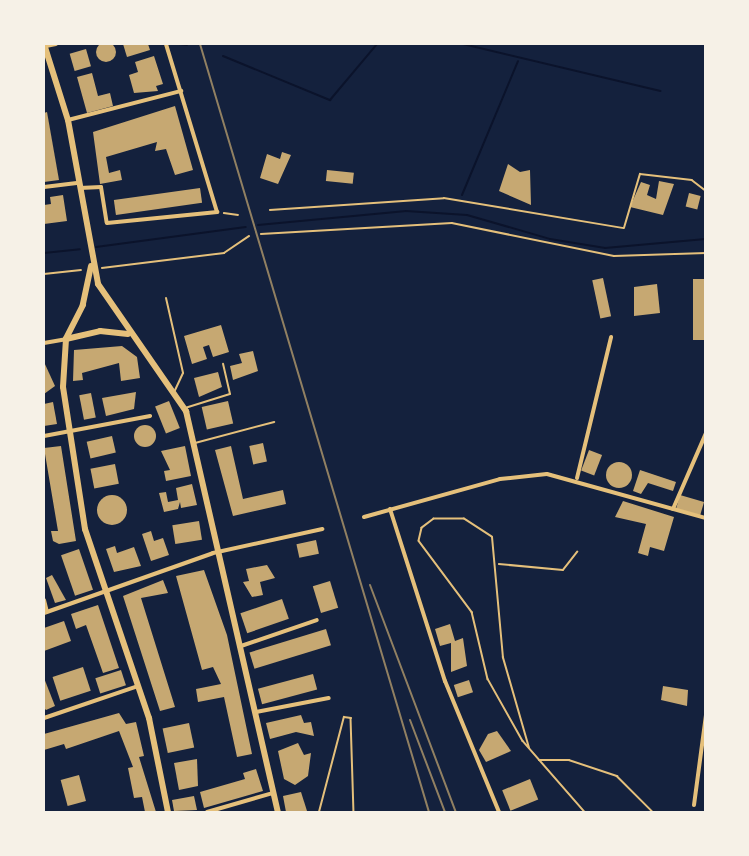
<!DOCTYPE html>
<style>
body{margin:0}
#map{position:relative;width:749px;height:856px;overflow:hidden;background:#14213d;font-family:Poppins,sans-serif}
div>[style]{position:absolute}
.stream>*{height:2px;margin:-1px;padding:0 1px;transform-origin:1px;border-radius:1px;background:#0b132b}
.building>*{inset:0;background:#c6a872;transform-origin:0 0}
.round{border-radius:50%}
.path>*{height:1.5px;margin:-0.75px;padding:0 0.75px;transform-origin:0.75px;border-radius:0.75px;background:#e5c07b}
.service>*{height:2px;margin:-1px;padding:0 1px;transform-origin:1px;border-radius:1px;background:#e5c07b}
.minor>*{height:4px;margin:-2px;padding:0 2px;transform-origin:2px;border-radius:2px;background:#e5c07b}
.secondary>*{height:6px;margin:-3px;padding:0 3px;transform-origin:3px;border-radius:3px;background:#e5c07b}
.rail>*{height:2px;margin:-1px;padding:0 1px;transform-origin:1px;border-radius:1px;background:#918062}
span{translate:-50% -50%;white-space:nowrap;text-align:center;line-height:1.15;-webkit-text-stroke:6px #f6f1e7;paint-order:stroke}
.frame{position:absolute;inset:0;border:45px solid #f6f1e7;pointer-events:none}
</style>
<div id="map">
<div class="stream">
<i style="left:179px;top:44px;width:8px;rotate:7deg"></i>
<i style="left:463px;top:44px;width:203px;rotate:13.4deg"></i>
<i style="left:223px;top:56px;width:116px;rotate:22.4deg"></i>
<i style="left:330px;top:100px;width:73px;rotate:-50deg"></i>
<i style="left:462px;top:195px;width:145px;rotate:-67.3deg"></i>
<i style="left:258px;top:225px;width:149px;rotate:-5.4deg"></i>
<i style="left:406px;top:211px;width:61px;rotate:3.8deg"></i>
<i style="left:467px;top:215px;width:86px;rotate:16.1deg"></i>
<i style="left:550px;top:239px;width:56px;rotate:9.3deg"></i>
<i style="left:605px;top:248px;width:101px;rotate:-5.1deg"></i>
<i style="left:96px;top:247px;width:151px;rotate:-7.6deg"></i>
<i style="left:44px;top:253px;width:36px;rotate:-6deg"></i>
</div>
<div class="building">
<i class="round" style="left:96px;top:42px;width:20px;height:20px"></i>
<i style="clip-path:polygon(123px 44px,148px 44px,150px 50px,127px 57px)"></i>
<i style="left:86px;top:49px;width:18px;height:17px;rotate:74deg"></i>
<i style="clip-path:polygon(154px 56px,163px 84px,156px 86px,158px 91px,134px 93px,129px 75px,138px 72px,135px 62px)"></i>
<i style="clip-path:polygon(92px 73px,98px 96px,110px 93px,113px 106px,87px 113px,77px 77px)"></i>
<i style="clip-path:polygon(175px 106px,193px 170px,175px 175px,166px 149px,155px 151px,157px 142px,106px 157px,109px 173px,120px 170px,122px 180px,100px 184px,93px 132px)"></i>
<i style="clip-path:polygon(47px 112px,59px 180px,44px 182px,44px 113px)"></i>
<i style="clip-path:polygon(282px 152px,291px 155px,278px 184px,260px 178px,267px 154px,280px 159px)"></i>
<i style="clip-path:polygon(508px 164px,520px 172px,530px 170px,531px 205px,499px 191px)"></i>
<i style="left:327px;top:170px;width:27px;height:11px;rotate:6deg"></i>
<i style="clip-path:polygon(659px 181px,674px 184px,663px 215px,630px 207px,641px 182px,650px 185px,647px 195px,656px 199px)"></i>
<i style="left:200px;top:188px;width:15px;height:87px;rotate:82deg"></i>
<i style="left:689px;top:193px;width:12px;height:14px;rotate:14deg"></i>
<i style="clip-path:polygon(63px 195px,67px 221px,44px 224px,44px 205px,51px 204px,50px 197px)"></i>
<i style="left:603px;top:278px;width:39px;height:11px;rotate:78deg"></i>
<i style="left:693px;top:279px;width:13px;height:61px"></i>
<i style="clip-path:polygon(657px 284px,660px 313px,634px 316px,634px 287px)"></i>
<i style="clip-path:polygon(221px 325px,229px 352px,213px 357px,209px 345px,203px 347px,207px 359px,192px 364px,184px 336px)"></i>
<i style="clip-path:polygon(122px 346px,137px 357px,140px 378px,121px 381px,119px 363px,82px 373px,83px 380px,73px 381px,74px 350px)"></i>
<i style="clip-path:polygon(253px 351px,258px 371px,233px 380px,230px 366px,242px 363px,239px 354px)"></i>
<i style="clip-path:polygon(44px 362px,55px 386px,44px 394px)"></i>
<i style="clip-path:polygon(218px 372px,222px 387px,199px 397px,194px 378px)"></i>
<i style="clip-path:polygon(136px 392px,134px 409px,106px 416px,102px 398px)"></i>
<i style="left:91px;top:393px;width:25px;height:12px;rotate:79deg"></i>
<i style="left:169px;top:401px;width:29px;height:15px;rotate:68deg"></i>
<i style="left:228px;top:401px;width:23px;height:27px;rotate:77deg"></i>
<i style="clip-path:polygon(53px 402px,57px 424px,44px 426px,44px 404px)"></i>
<i class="round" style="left:134px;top:425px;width:22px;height:22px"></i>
<i style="left:112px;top:436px;width:17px;height:26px;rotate:77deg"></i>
<i style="left:263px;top:443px;width:19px;height:14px;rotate:78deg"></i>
<i style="clip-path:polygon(61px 446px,76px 541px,59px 544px,53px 541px,51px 531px,58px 531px,44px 448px)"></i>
<i style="clip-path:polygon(185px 446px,191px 476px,166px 481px,164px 471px,170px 470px,161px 451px)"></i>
<i style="clip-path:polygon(231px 446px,243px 499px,283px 490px,286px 504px,233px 516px,215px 450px)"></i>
<i style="left:589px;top:450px;width:14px;height:22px;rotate:21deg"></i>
<i class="round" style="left:606px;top:462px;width:26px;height:26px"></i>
<i style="left:115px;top:464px;width:20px;height:25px;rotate:79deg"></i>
<i style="clip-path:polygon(640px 470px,676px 482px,673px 491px,648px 483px,641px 494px,633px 491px)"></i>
<i style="clip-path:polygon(192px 484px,197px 505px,181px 508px,180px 502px,178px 509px,164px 512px,159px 493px,166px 492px,168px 502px,178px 500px,176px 488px)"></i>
<i style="left:680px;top:495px;width:25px;height:14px;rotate:16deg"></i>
<i class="round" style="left:97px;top:495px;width:30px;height:30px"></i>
<i style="clip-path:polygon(623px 501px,674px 517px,664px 551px,650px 547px,648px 556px,638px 553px,646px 524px,615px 517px)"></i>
<i style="left:199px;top:521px;width:19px;height:27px;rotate:81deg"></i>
<i style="clip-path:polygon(151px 531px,154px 541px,163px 538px,169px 555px,151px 561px,142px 534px)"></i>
<i style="left:316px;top:540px;width:14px;height:20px;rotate:78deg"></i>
<i style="clip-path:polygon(115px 546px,117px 553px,134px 547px,141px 566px,114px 572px,106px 549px)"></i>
<i style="left:79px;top:549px;width:43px;height:19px;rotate:71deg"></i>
<i style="clip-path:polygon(267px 565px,275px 578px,260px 582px,263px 595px,252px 597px,243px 582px,249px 581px,246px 569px)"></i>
<i style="clip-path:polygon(204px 570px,227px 635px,252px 754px,237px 757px,224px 697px,198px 702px,196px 689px,221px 684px,213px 667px,202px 670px,176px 576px)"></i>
<i style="clip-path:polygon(52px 575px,66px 600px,55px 603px,46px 578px)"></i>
<i style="clip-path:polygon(163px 580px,168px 593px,141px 598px,175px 707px,160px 711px,123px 596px)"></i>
<i style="left:330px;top:581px;width:28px;height:18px;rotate:73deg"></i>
<i style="left:282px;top:599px;width:21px;height:44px;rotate:71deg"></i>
<i style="clip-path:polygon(98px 605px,119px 668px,103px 673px,86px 625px,76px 629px,71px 614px)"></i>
<i style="clip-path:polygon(64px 621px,71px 641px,44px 651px,44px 628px)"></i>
<i style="clip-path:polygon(450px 624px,455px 641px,463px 638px,467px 666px,451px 672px,451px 643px,440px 646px,435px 629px)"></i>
<i style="left:326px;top:629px;width:17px;height:80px;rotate:73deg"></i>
<i style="left:83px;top:667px;width:25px;height:32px;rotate:72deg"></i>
<i style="left:121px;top:670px;width:16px;height:27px;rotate:72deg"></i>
<i style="left:313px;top:674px;width:16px;height:57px;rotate:75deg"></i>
<i style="clip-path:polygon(44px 678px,55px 706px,46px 710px,44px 708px)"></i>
<i style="left:469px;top:680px;width:13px;height:16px;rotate:72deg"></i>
<i style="clip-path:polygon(663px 686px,688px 690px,687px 706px,661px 700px)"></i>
<i style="clip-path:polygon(119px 713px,126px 724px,136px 722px,144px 756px,139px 757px,156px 812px,145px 812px,142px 797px,134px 798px,128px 768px,133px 767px,119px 731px,66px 749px,64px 744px,44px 750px,44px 734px)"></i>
<i style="clip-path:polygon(301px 715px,304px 723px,311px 722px,314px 736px,296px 732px,270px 739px,266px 723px)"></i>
<i style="left:189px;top:723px;width:25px;height:27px;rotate:78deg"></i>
<i style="clip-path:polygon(497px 731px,511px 751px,486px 762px,479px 750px,488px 734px)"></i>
<i style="clip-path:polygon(298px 743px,304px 755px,311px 753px,308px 776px,295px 785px,284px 779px,278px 751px)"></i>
<i style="clip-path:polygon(197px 759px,198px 786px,179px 790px,174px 763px)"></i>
<i style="clip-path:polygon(256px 769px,263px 791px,204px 808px,200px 792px,245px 779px,243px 773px)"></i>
<i style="left:79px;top:775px;width:27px;height:19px;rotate:75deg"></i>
<i style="left:530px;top:779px;width:22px;height:30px;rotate:68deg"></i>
<i style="clip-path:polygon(301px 792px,307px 811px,286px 812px,283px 796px)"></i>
<i style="clip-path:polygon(194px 796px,197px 810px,174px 811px,172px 800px)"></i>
</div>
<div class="path">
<i style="left:270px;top:210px;width:174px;rotate:-3.9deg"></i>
<i style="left:444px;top:198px;width:182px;rotate:9.5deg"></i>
<i style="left:624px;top:228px;width:56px;rotate:-73.5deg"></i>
<i style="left:640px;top:174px;width:52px;rotate:6.6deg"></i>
<i style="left:692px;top:180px;width:18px;rotate:38deg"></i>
<i style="left:224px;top:213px;width:14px;rotate:8deg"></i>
<i style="left:261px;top:234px;width:191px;rotate:-3.3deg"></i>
<i style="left:452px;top:223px;width:165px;rotate:11.5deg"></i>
<i style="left:614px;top:256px;width:92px;rotate:-1.9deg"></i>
<i style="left:102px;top:268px;width:123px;rotate:-7deg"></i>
<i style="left:224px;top:253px;width:30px;rotate:-34deg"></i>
<i style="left:44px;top:274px;width:37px;rotate:-6deg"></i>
<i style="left:499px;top:564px;width:64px;rotate:5.4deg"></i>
<i style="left:563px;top:570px;width:23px;rotate:-52deg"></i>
<i style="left:529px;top:748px;width:94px;rotate:-106.1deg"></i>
<i style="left:503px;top:658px;width:121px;rotate:-95.2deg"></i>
<i style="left:492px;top:537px;width:33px;rotate:-147deg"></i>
<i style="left:464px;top:519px;width:30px;rotate:180deg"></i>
<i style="left:434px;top:519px;width:15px;rotate:143deg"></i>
<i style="left:422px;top:528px;width:13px;rotate:103deg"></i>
<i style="left:419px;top:541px;width:89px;rotate:53.3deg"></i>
<i style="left:472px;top:612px;width:69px;rotate:76.6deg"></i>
<i style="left:488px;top:679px;width:71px;rotate:60.6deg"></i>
<i style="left:523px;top:741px;width:94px;rotate:48.9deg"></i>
<i style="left:539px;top:760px;width:30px"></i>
<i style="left:569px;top:760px;width:51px;rotate:18.4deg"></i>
<i style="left:617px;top:776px;width:51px;rotate:45deg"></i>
<i style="left:319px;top:812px;width:98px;rotate:-75.3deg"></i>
<i style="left:344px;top:717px;width:7px;rotate:8deg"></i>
<i style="left:351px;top:718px;width:94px;rotate:88.2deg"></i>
</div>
<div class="service">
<i style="left:166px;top:298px;width:77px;rotate:77.2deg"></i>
<i style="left:183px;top:373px;width:19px;rotate:115deg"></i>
<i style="left:185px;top:408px;width:47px;rotate:-17.3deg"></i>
<i style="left:230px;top:394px;width:31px;rotate:-103deg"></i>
<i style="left:195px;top:443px;width:82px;rotate:-14.9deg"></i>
</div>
<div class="minor">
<i style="left:46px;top:46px;width:10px;rotate:-11deg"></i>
<i style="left:68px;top:120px;width:117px;rotate:-14.4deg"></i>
<i style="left:44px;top:187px;width:33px;rotate:-7deg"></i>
<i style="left:80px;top:188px;width:21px;rotate:-3deg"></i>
<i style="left:101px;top:187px;width:36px;rotate:81deg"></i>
<i style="left:107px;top:223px;width:111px;rotate:-5.7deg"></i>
<i style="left:217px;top:212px;width:176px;rotate:-106.9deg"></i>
<i style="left:44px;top:343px;width:22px;rotate:-10deg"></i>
<i style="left:44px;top:436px;width:108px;rotate:-10.7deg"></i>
<i style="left:577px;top:478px;width:145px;rotate:-76.4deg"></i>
<i style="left:390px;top:509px;width:181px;rotate:72.3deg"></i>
<i style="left:445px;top:681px;width:142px;rotate:67.6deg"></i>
<i style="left:673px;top:509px;width:83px;rotate:-66.5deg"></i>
<i style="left:364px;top:517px;width:141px;rotate:-15.6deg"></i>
<i style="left:500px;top:479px;width:47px;rotate:-6.1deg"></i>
<i style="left:547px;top:474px;width:165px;rotate:15.5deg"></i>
<i style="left:44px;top:600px;width:12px;rotate:76deg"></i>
<i style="left:44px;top:613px;width:179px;rotate:-19.5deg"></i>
<i style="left:213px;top:553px;width:112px;rotate:-12.4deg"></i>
<i style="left:241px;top:646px;width:80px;rotate:-18.9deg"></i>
<i style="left:256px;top:712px;width:74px;rotate:-10.9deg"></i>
<i style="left:44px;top:718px;width:99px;rotate:-18.8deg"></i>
<i style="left:694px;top:805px;width:91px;rotate:-82.4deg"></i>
<i style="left:207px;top:812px;width:69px;rotate:-16.1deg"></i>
</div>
<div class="secondary">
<i style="left:44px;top:44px;width:80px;rotate:72.5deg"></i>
<i style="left:68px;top:120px;width:167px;rotate:79.6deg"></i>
<i style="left:98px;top:284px;width:155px;rotate:55.3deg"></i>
<i style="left:186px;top:411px;width:411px;rotate:77.1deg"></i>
<i style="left:91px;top:266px;width:40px;rotate:102deg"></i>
<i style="left:83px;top:305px;width:38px;rotate:117deg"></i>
<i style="left:66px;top:339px;width:48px;rotate:93.6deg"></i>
<i style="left:63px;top:387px;width:144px;rotate:81.2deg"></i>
<i style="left:85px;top:529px;width:200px;rotate:71.3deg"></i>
<i style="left:149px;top:718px;width:96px;rotate:78.6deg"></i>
<i style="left:66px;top:339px;width:35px;rotate:-13deg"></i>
<i style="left:100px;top:331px;width:28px;rotate:6deg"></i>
</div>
<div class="rail">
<i style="left:200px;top:44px;width:801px;rotate:73.4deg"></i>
<i style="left:370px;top:585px;width:243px;rotate:69.3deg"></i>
<i style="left:410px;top:720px;width:98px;rotate:69.2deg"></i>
</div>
<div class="frame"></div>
</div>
